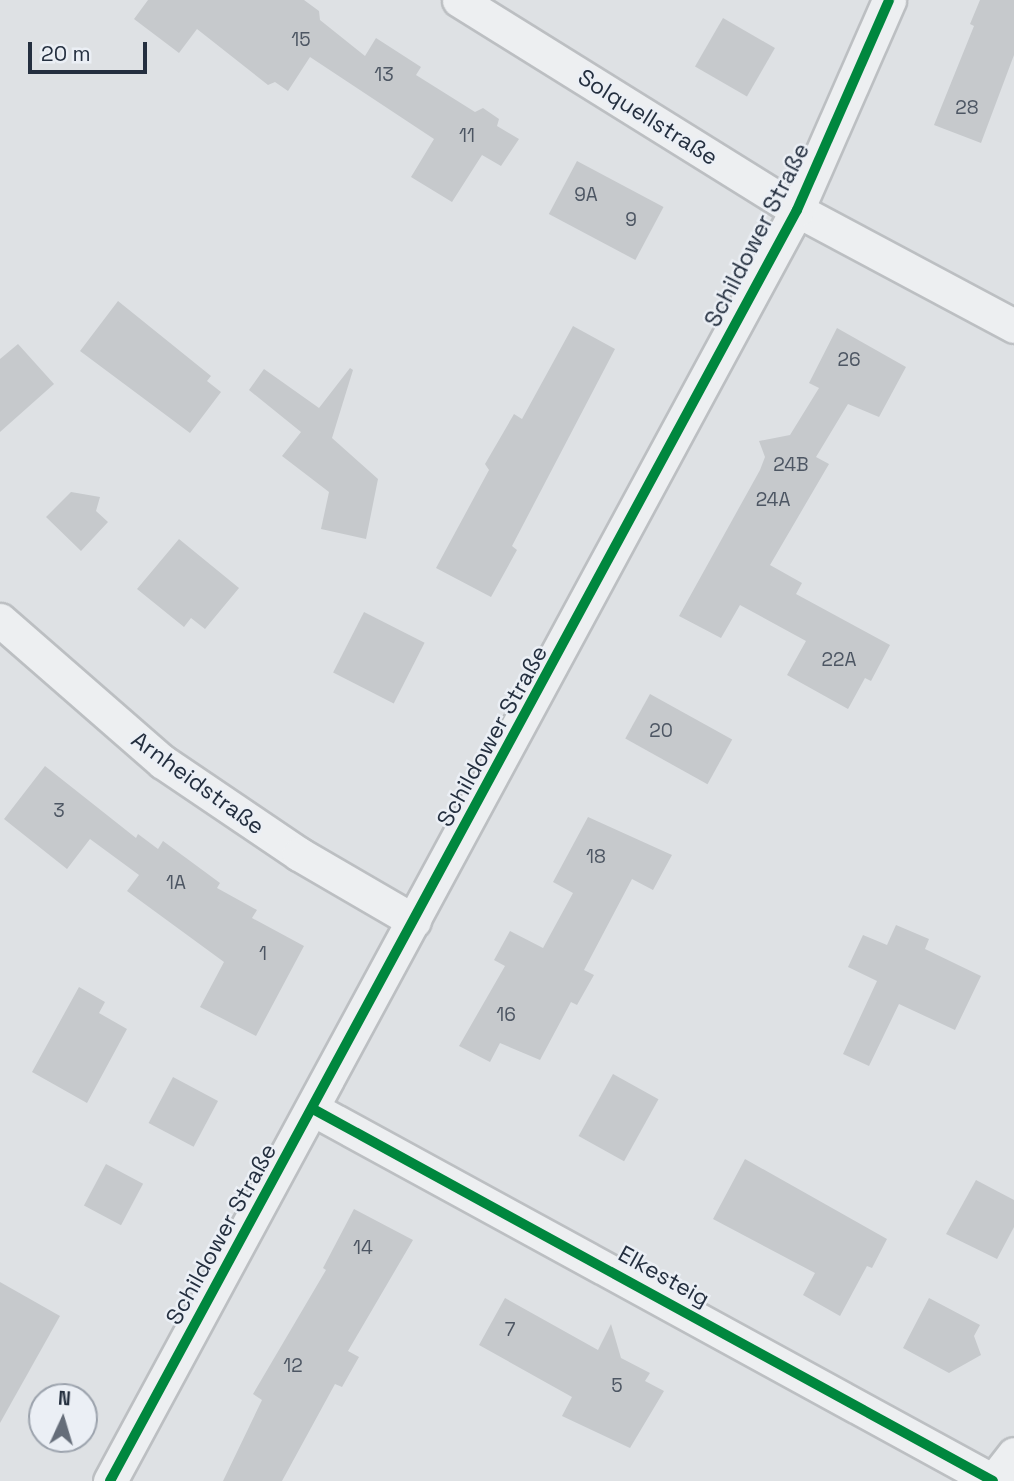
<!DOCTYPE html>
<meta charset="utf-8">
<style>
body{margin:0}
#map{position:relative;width:1014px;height:1481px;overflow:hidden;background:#dee1e4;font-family:"Space Grotesk",sans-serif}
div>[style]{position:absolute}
.building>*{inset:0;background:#c6c9cc;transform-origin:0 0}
.roads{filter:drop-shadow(2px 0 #bcbfc2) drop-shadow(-2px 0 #bcbfc2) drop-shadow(0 2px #bcbfc2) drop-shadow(0 -2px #bcbfc2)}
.street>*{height:33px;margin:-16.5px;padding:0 16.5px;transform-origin:16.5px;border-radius:16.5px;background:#edeff1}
.cycleway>*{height:10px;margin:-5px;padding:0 5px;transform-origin:5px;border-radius:5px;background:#00873e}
span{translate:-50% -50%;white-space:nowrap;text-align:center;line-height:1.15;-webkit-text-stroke:5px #ebeff5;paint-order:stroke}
.number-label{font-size:19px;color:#4d5663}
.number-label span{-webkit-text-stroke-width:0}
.street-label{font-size:23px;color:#242f3f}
.north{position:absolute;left:28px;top:1383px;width:70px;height:70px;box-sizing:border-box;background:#ebeff5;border:2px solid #9ba2ac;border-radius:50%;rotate:4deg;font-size:19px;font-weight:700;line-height:28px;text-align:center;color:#242f3f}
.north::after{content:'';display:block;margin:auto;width:24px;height:32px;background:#656d79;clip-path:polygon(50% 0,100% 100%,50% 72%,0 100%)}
.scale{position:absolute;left:28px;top:42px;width:119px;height:32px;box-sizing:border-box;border:4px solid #242f3f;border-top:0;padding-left:9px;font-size:21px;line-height:24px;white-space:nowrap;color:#242f3f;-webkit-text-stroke:5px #ebeff5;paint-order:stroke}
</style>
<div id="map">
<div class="building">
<i style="clip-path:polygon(148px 0,304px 0,319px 11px,320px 20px,365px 56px,376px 38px,421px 67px,416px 75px,475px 112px,483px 108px,499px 119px,497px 126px,519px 139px,501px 166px,482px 155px,452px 202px,411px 177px,434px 139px,310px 57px,288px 91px,275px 82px,268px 85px,197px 29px,179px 53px,134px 19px)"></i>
<i style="clip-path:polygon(980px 0,1014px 0,1014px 55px,981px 143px,934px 125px,974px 26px,970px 24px)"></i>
<i style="left:723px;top:18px;width:60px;height:56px;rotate:30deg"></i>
<i style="left:577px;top:161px;width:98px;height:60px;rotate:28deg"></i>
<i style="clip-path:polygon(118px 301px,211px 376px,207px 381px,221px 392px,190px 433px,80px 351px)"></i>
<i style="clip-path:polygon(573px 326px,615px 349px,512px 546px,517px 550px,491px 597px,436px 568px,489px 470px,485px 464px,514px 414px,522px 419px)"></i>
<i style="clip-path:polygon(837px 328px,906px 367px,879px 417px,848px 404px,816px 457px,829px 464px,770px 565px,802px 583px,796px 594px,890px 645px,871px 681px,865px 678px,848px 709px,787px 675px,806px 641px,740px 605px,721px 638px,679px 616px,760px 470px,765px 457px,759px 441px,790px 435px,819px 388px,809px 383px)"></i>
<i style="clip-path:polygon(18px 344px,54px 384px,0 432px,0 359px)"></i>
<i style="clip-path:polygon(350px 368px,353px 370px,332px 438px,378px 479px,366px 539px,321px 529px,329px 492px,282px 456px,301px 432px,249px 390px,264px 369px,319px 408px)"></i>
<i style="clip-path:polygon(71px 492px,100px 497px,96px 511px,108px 522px,81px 551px,46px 517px)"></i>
<i style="clip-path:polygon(179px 539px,239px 588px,205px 629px,191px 618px,184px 627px,137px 589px)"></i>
<i style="left:364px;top:612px;width:68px;height:68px;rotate:27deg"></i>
<i style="left:650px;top:694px;width:94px;height:51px;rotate:29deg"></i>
<i style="clip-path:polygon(45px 766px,136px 838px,138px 834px,158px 849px,163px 841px,220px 883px,217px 888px,257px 910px,252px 918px,304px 946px,256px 1036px,200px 1007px,224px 962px,127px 891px,139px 875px,90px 839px,67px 869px,4px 819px)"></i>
<i style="clip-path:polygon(588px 817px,672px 855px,653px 890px,632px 879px,584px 970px,594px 975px,577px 1005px,571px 1002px,540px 1060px,500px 1043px,490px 1062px,459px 1046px,505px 966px,494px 960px,510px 931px,543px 948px,573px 893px,553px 882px)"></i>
<i style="clip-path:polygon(896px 925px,929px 939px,925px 949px,981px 976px,955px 1030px,899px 1004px,869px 1066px,843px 1054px,877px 981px,848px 967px,863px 935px,887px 945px)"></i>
<i style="clip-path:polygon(79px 987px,105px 1002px,99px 1013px,127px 1029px,87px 1103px,32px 1072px)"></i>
<i style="left:613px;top:1074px;width:52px;height:71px;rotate:29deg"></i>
<i style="left:173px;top:1077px;width:51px;height:52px;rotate:28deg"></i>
<i style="clip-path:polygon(745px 1159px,887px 1239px,872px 1268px,867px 1266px,840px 1316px,803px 1295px,815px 1273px,713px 1219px)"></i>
<i style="left:106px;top:1164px;width:42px;height:47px;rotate:28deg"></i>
<i style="clip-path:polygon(976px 1180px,1014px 1200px,1014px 1227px,997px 1259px,946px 1234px)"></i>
<i style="clip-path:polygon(354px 1209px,413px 1240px,348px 1351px,359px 1357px,342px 1387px,335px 1384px,282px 1481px,223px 1481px,262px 1400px,253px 1394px,326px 1270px,323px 1268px)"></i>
<i style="clip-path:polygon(0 1282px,60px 1316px,0 1423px)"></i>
<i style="clip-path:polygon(505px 1298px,598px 1350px,611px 1324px,621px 1358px,650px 1373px,645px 1381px,664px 1391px,630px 1448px,562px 1416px,572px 1397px,479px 1345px)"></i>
<i style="clip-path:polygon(929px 1298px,980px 1325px,974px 1336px,981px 1355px,949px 1373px,903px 1348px)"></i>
</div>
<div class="roads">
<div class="street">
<i style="left:459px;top:0;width:398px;rotate:31.9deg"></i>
<i style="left:797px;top:210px;width:246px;rotate:28.1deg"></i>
<i style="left:0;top:620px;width:216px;rotate:41.1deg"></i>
<i style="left:163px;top:762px;width:164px;rotate:34.1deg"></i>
<i style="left:299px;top:854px;width:133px;rotate:30.2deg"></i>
<i style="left:313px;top:1109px;width:775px;rotate:28.68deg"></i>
<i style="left:110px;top:1481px;width:1445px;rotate:-61.61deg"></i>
<i style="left:797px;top:210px;width:229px;rotate:-66.3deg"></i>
<i style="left:993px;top:1481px;width:34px;rotate:-52deg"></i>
</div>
</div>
<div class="cycleway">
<i style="left:313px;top:1109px;width:775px;rotate:28.68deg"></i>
<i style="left:110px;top:1481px;width:1445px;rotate:-61.61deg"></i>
<i style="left:797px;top:210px;width:229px;rotate:-66.3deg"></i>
</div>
<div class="number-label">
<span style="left:301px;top:40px">15</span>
<span style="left:384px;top:75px">13</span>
<span style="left:967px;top:108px">28</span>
<span style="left:467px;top:136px">11</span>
<span style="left:586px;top:195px">9A</span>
<span style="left:631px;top:220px">9</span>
<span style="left:849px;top:360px">26</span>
<span style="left:791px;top:465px">24B</span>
<span style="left:773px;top:500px">24A</span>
<span style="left:839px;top:660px">22A</span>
<span style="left:661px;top:731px">20</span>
<span style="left:59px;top:811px">3</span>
<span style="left:596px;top:857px">18</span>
<span style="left:176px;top:883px">1A</span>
<span style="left:263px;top:954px">1</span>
<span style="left:506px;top:1015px">16</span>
<span style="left:363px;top:1248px">14</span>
<span style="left:510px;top:1330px">7</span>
<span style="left:293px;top:1366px">12</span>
<span style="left:617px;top:1386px">5</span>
</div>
<div class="street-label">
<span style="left:648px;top:117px;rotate:32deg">Solquellstraße</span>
<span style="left:757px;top:235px;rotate:-63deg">Schildower Straße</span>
<span style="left:492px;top:736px;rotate:-61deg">Schildower Straße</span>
<span style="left:198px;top:783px;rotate:36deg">Arnheidstraße</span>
<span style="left:221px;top:1234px;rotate:-61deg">Schildower Straße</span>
<span style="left:664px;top:1276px;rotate:29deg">Elkesteig</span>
</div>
<div class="north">N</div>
<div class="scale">20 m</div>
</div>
